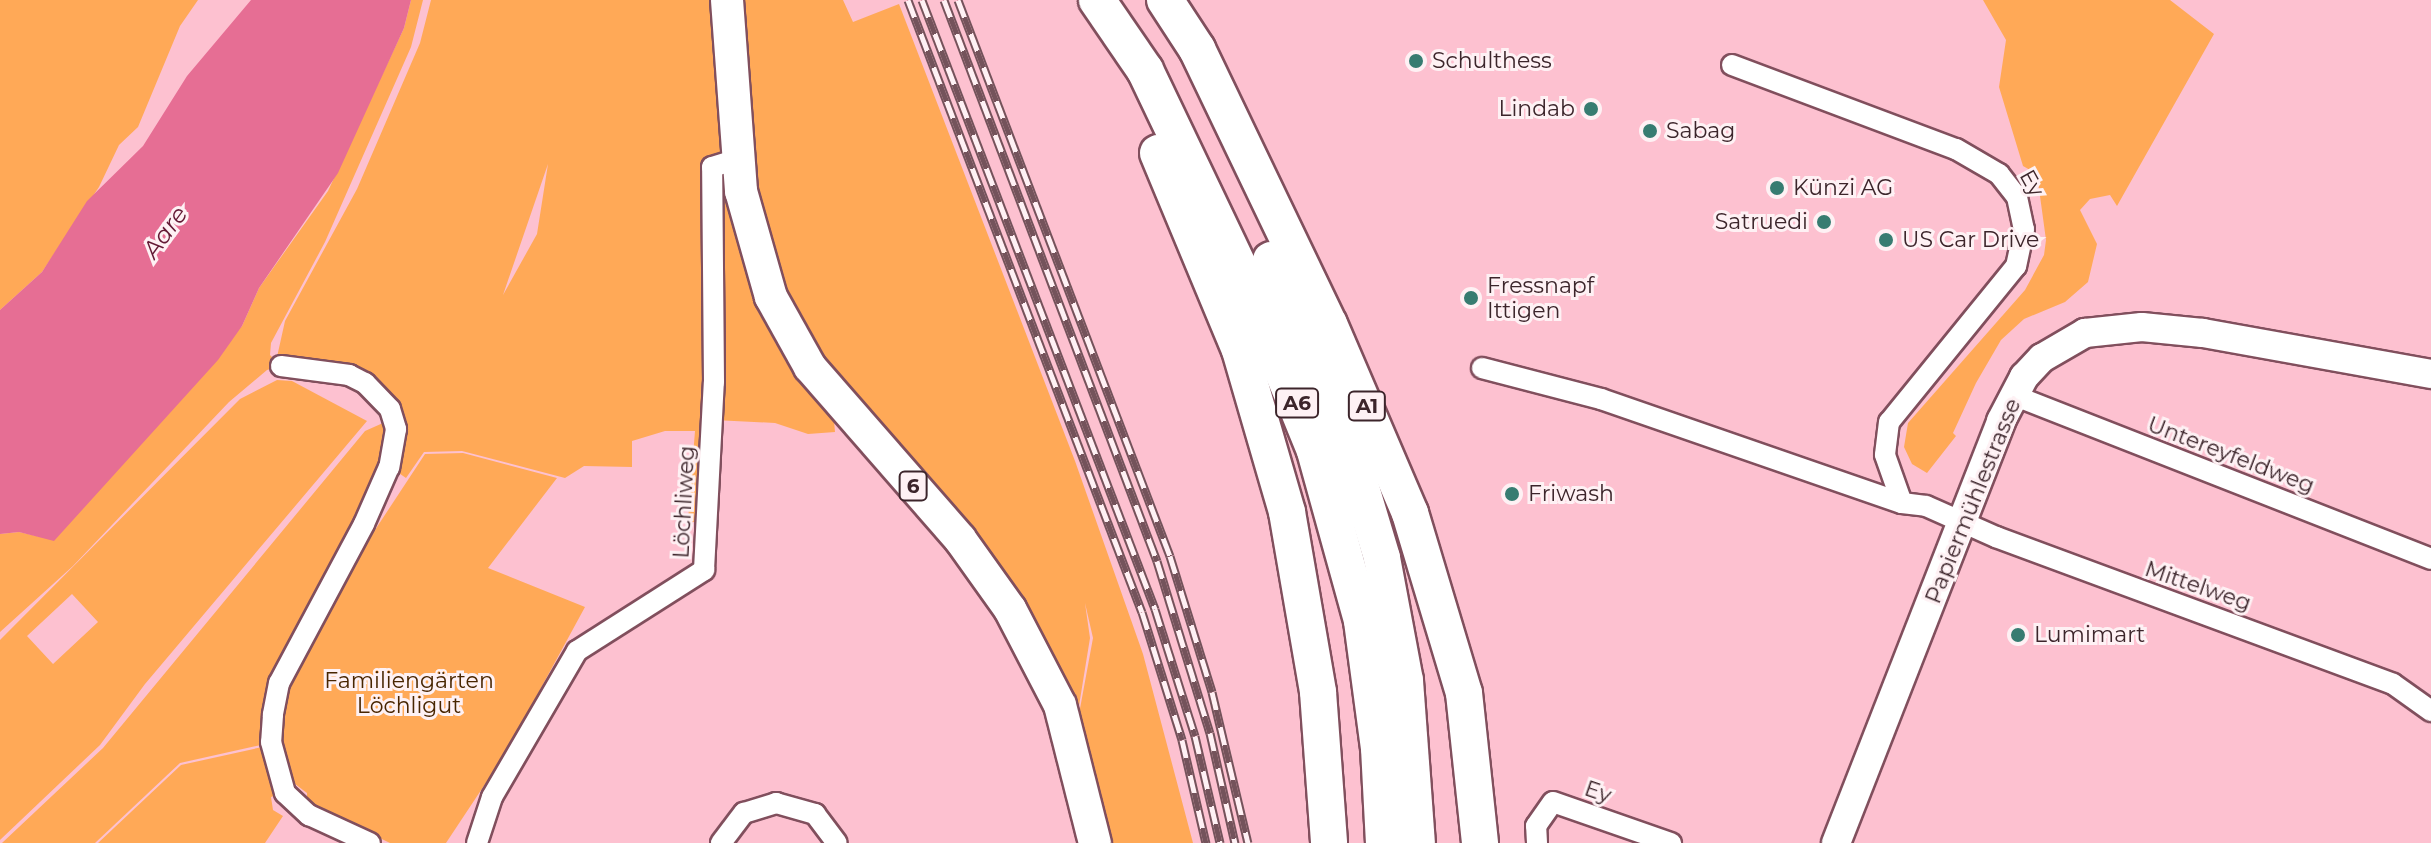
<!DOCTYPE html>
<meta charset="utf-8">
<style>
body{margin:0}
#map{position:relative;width:2431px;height:843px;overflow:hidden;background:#fdc1d0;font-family:Montserrat,sans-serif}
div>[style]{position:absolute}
.green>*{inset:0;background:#ffa957}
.water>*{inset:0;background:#e66e94}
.roads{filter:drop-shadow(2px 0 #814f5d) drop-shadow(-2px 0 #814f5d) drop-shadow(0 2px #814f5d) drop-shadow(0 -2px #814f5d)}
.street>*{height:20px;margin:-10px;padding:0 10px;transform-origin:10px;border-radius:10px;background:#fff}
.secondary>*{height:28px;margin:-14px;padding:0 14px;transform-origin:14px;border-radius:14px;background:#fff}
.primary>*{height:32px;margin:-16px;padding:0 16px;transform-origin:16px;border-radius:16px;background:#fff}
.highway>*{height:36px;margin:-18px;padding:0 18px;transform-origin:18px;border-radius:18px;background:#fff}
.rail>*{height:9px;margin-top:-4.5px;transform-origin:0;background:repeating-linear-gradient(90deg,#fef1f4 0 18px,#74535b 0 36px);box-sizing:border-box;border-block:2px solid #74535b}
.dots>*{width:22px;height:22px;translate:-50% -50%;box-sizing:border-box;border:4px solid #fef1f4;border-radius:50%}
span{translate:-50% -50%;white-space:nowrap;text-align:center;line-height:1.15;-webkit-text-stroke:6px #fef1f4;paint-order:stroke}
.shield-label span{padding:2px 6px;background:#fef1f4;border:2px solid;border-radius:6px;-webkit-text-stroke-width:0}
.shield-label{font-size:20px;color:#3c252b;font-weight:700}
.poi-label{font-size:22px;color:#3c252b}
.left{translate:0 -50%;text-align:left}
.right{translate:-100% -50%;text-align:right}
.street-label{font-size:22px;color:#3c252b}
.park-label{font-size:22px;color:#482500}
.water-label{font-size:24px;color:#631834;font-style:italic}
</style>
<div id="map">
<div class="green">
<i style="clip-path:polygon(0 0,198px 0,180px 26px,138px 127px,119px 145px,99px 187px,42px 272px,0 310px)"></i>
<i style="clip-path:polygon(411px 0,423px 0,411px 47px,325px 242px,271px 343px,270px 355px,281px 366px,267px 370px,229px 402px,73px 566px,0 632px,0 534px,19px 532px,54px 540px,242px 326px,259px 288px,328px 191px,404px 28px)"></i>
<i style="clip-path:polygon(evenodd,431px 0,726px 0,739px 193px,832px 398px,835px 432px,808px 434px,775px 423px,714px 420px,708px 527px,688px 520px,695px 431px,665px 431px,632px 441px,632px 467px,584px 466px,565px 478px,462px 451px,424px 452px,406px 478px,390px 467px,394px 449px,380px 393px,277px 357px,285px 321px,357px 189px,420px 43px,431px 0,548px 164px,537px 234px,503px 295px,548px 164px)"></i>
<i style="clip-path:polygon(739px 0,843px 0,853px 22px,899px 4px,1075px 461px,1143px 654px,1193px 843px,1108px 843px,1079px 714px,1093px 638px,1085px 603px,1090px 638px,1078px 712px,843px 391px,781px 289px,753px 189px)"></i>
<i style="clip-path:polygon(1983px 0,2170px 0,2214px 34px,2117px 206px,2110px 195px,2090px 199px,2080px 210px,2097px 244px,2088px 282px,2065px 302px,2024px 319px,2001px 340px,1976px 383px,1953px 433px,1956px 436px,1927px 473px,1912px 464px,1904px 447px,1908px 423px,2025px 290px,2044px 255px,2046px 240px,2037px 174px,2023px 166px,1999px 87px,2006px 40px)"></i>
<i style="clip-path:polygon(evenodd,277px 380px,292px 381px,367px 421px,145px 684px,100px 745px,0 840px,0 640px,240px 399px,277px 380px,72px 594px,98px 622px,53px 664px,27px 636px,72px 594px)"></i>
<i style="clip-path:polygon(392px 419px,392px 449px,294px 649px,270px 743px,180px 763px,95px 843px,2px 843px,103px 748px,365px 431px)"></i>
<i style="clip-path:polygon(463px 453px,557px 478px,488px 568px,585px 607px,505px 754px,446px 843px,390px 843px,307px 803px,307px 793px,291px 781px,279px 745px,282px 705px,293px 668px,348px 571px,425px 454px)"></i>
<i style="clip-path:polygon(267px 746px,277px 795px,271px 797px,273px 810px,283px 816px,265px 843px,98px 843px,181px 765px)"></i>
</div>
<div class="water">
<i style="clip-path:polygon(251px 0,411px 0,404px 28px,338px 173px,259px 288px,242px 326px,218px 360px,54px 541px,19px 532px,0 534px,0 310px,42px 272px,87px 201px,143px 146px,187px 76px)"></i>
</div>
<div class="roads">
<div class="street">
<i style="left:1732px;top:65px;width:239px;rotate:20.6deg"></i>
<i style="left:1956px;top:149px;width:50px;rotate:30.2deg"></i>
<i style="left:1999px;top:174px;width:29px;rotate:52deg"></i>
<i style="left:2017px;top:197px;width:33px;rotate:78deg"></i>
<i style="left:2024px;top:229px;width:38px;rotate:102deg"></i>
<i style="left:2016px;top:266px;width:201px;rotate:129.1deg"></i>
<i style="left:1889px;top:422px;width:33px;rotate:97deg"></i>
<i style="left:1885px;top:455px;width:51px;rotate:70.5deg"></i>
<i style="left:281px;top:366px;width:69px;rotate:7.5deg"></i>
<i style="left:349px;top:375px;width:18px;rotate:27deg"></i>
<i style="left:365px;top:383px;width:36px;rotate:46deg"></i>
<i style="left:390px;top:409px;width:21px;rotate:73deg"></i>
<i style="left:396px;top:429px;width:39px;rotate:100deg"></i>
<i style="left:389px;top:467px;width:62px;rotate:113.7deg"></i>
<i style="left:364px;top:524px;width:180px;rotate:118.1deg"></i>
<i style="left:279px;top:683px;width:33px;rotate:101deg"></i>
<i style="left:273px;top:715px;width:27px;rotate:94deg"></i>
<i style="left:271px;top:742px;width:53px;rotate:74.6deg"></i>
<i style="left:285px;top:793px;width:33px;rotate:43deg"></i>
<i style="left:309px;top:815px;width:67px;rotate:24.7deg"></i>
<i style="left:1482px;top:368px;width:123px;rotate:14.6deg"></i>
<i style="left:1601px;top:399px;width:318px;rotate:19.1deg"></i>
<i style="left:1902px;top:503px;width:24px;rotate:7deg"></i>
<i style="left:1926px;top:506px;width:77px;rotate:23.9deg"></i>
<i style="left:1996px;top:537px;width:423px;rotate:20.3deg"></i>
<i style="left:2393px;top:684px;width:47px;rotate:35.4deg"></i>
<i style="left:2013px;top:395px;width:449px;rotate:21.4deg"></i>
<i style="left:477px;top:843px;width:48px;rotate:-71.9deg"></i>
<i style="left:492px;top:797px;width:169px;rotate:-59.8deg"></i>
<i style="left:577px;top:651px;width:151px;rotate:-32.5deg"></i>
<i style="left:704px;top:570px;width:188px;rotate:-87deg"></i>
<i style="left:714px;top:382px;width:215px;rotate:-90.5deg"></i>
<i style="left:712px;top:167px;width:27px;rotate:-17deg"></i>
<i style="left:721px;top:843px;width:38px;rotate:-53deg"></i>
<i style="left:744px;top:813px;width:34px;rotate:-17deg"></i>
<i style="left:776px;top:803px;width:41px;rotate:15.8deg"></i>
<i style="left:815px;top:814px;width:36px;rotate:53deg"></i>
<i style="left:1537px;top:843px;width:17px;rotate:-93deg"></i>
<i style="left:1536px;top:826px;width:29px;rotate:-55deg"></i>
<i style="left:1553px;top:802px;width:125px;rotate:19.2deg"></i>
</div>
<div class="secondary">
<i style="left:1836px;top:843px;width:453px;rotate:-68.6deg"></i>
<i style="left:2001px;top:421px;width:50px;rotate:-62.4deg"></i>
<i style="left:2024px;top:377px;width:26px;rotate:-47deg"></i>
<i style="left:2042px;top:358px;width:50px;rotate:-30.2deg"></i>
<i style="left:2085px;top:333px;width:57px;rotate:-6deg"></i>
<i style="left:2142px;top:327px;width:61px;rotate:5.6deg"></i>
<i style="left:2203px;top:333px;width:232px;rotate:10.2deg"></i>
</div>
<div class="primary">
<i style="left:727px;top:0;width:192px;rotate:85.8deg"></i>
<i style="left:741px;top:191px;width:110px;rotate:74.2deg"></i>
<i style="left:771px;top:297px;width:80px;rotate:60.9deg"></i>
<i style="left:810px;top:367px;width:228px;rotate:48.9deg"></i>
<i style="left:960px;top:539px;width:86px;rotate:54.5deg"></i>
<i style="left:1010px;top:609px;width:108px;rotate:62.5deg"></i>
<i style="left:1060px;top:705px;width:142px;rotate:75.8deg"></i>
</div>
<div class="highway">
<i style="left:1097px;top:0;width:85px;rotate:55.6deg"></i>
<i style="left:1145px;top:70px;width:237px;rotate:64.5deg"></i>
<i style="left:1247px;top:284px;width:180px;rotate:67.8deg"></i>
<i style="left:1315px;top:451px;width:176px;rotate:74.5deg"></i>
<i style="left:1362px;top:621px;width:128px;rotate:82.4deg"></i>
<i style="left:1379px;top:748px;width:95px;rotate:87deg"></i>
<i style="left:1165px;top:0;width:59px;rotate:56.9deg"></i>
<i style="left:1197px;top:49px;width:305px;rotate:64.4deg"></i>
<i style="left:1329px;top:324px;width:206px;rotate:66.8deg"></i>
<i style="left:1410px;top:513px;width:188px;rotate:73.3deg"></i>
<i style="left:1464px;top:693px;width:151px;rotate:83.9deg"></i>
<i style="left:1158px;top:153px;width:213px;rotate:67.4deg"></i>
<i style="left:1240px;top:350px;width:169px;rotate:73.8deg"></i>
<i style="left:1287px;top:512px;width:183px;rotate:80.2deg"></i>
<i style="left:1318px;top:692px;width:151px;rotate:85.8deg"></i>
<i style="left:1271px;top:260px;width:196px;rotate:67.2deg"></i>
<i style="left:1347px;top:441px;width:122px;rotate:73.3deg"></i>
<i style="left:1382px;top:558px;width:125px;rotate:79.4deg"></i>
<i style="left:1405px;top:681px;width:162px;rotate:85.8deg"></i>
</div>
</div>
<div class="rail">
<i style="left:908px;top:0;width:655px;rotate:69.08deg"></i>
<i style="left:1142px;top:612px;width:134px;rotate:72.6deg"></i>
<i style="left:1182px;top:740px;width:106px;rotate:76.9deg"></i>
<i style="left:922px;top:0;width:652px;rotate:69.06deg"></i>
<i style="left:1155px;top:609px;width:133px;rotate:72.5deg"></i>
<i style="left:1195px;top:736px;width:110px;rotate:76.8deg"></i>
<i style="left:944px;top:0;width:600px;rotate:69.21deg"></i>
<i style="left:1157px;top:561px;width:180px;rotate:72.9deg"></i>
<i style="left:1210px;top:733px;width:113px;rotate:77.2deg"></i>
<i style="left:958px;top:0;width:595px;rotate:69.13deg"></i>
<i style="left:1170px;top:556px;width:142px;rotate:72.8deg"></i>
<i style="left:1212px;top:692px;width:155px;rotate:76.6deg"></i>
</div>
<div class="dots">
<i style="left:1416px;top:61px;background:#377c71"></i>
<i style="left:1591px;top:109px;background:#377c71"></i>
<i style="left:1650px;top:131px;background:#377c71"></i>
<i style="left:1777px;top:188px;background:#377c71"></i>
<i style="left:1824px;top:222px;background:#377c71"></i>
<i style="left:1886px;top:240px;background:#377c71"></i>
<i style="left:1471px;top:298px;background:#377c71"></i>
<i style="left:1512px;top:494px;background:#377c71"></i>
<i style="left:2018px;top:635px;background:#377c71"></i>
</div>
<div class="shield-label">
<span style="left:1297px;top:403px">A6</span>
<span style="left:1367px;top:406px">A1</span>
<span style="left:913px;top:486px">6</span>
</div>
<div class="poi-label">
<span class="left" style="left:1432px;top:61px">Schulthess</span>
<span class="right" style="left:1575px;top:109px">Lindab</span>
<span class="left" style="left:1666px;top:131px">Sabag</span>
<span class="left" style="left:1793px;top:188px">Künzi AG</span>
<span class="right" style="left:1808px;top:222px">Satruedi</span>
<span class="left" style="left:1902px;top:240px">US Car Drive</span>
<span class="left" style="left:1487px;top:298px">Fressnapf<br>Ittigen</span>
<span class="left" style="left:1528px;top:494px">Friwash</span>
<span class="left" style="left:2034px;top:635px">Lumimart</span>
</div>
<div class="street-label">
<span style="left:2032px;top:183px;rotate:61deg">Ey</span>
<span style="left:2231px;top:455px;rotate:21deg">Untereyfeldweg</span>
<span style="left:1973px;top:501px;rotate:-68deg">Papiermühlestrasse</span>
<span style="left:684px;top:502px;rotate:-87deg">Löchliweg</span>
<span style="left:2198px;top:586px;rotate:19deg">Mittelweg</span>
<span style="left:1598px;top:792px;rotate:19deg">Ey</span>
</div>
<div class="park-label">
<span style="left:409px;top:693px">Familiengärten<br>Löchligut</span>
</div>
<div class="water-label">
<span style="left:165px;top:232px;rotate:-54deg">Aare</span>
</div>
</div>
